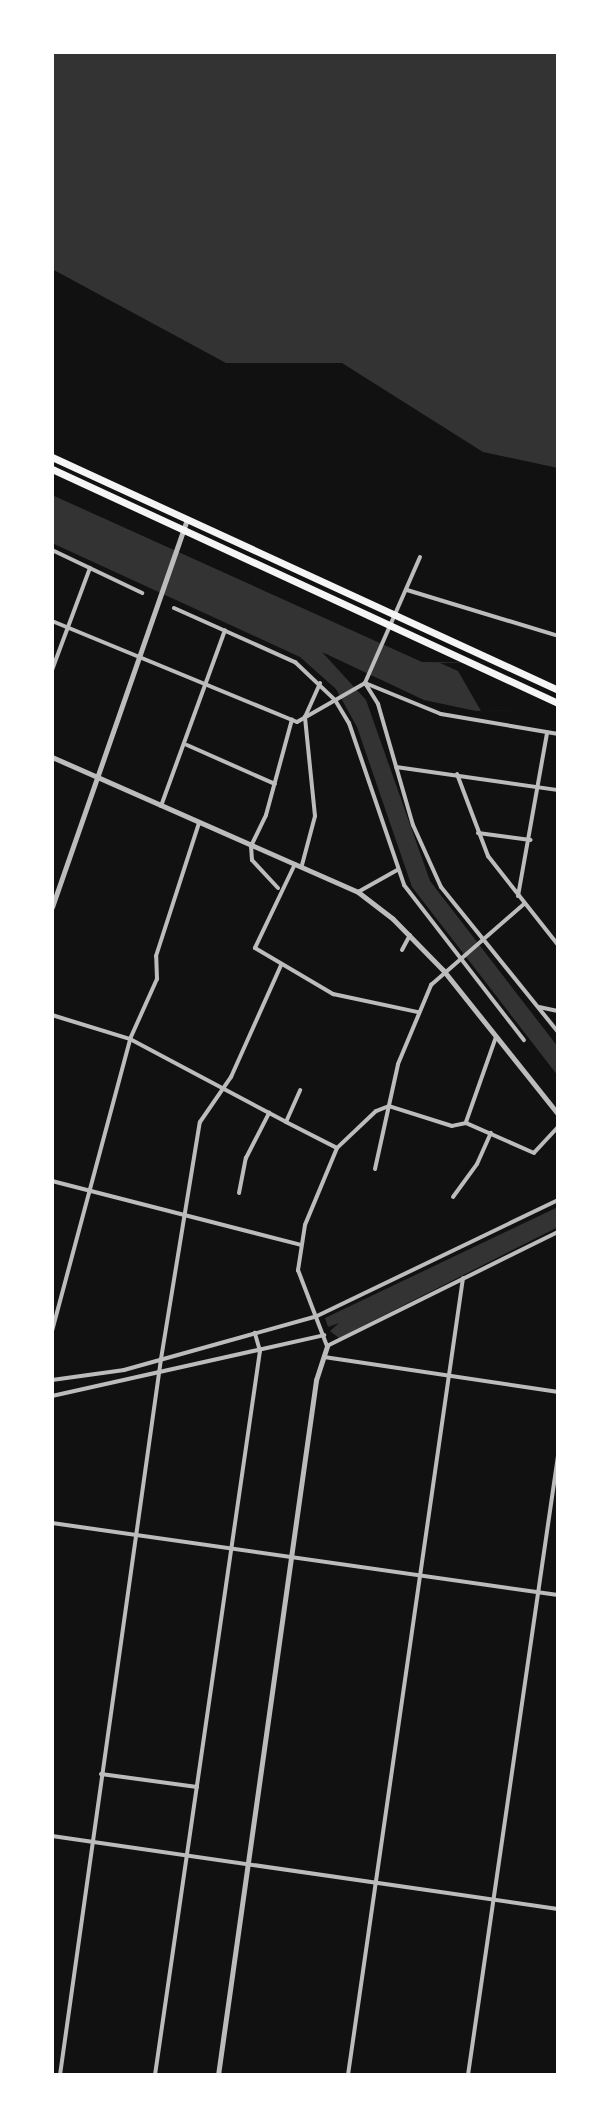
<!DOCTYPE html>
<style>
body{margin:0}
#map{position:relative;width:610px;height:2127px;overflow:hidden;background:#111;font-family:"PT Sans Narrow",sans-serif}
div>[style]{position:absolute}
.water>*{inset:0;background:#333}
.pier>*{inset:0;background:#111}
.minor>*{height:4px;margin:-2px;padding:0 2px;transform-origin:2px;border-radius:2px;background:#bcbcbc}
.tertiary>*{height:5px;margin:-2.5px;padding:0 2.5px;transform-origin:2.5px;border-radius:2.5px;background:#bcbcbc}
.trunk>*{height:7px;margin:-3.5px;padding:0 3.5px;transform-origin:3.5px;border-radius:3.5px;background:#f5f5f5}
span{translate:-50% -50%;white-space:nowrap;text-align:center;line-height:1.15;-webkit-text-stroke:8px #fff;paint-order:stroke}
.frame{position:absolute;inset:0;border:54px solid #fff;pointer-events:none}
</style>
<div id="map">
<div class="water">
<i style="clip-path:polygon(52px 52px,558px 52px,558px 468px,483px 452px,342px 363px,226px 363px,52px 269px)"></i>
<i style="clip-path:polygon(52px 495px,422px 662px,558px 663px,558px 709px,476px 711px,424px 700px,322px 652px,366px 700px,430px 881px,558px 1047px,558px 1076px,412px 887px,357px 727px,336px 689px,300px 657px,52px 543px)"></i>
<i style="clip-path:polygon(558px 1207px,558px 1227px,339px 1338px,330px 1331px,339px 1323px,328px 1327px,325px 1318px)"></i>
</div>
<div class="pier">
<i style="clip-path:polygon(558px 662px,558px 710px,481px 711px,458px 671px,440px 663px)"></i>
</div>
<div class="minor">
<i style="left:52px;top:550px;width:100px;rotate:25.5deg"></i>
<i style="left:420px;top:557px;width:137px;rotate:113.6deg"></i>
<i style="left:365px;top:683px;width:82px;rotate:22.2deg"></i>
<i style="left:441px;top:714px;width:119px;rotate:9.7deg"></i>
<i style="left:407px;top:590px;width:158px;rotate:16.9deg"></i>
<i style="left:174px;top:608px;width:133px;rotate:24.1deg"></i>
<i style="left:295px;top:662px;width:55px;rotate:43.5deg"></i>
<i style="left:335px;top:700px;width:27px;rotate:59deg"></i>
<i style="left:349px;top:723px;width:171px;rotate:71.2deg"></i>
<i style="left:404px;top:885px;width:196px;rotate:52.3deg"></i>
<i style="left:52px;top:621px;width:265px;rotate:22.4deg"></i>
<i style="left:297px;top:722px;width:78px;rotate:-29.8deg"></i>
<i style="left:365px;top:683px;width:25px;rotate:58deg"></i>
<i style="left:378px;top:704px;width:126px;rotate:73.9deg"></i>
<i style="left:413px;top:825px;width:68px;rotate:65.7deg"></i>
<i style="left:441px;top:887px;width:186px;rotate:51.1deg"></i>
<i style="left:52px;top:670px;width:109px;rotate:-69.6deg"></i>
<i style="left:187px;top:745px;width:96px;rotate:23.9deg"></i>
<i style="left:396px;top:767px;width:164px;rotate:8.1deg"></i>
<i style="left:457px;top:774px;width:88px;rotate:69.3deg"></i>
<i style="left:488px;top:856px;width:113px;rotate:51.8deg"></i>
<i style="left:161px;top:806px;width:187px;rotate:-70deg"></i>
<i style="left:478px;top:833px;width:53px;rotate:7.5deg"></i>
<i style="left:295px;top:864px;width:93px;rotate:115.5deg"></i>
<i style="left:255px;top:948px;width:91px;rotate:30.5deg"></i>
<i style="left:333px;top:994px;width:87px;rotate:12deg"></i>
<i style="left:302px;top:865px;width:51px;rotate:-75.1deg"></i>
<i style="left:315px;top:816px;width:100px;rotate:-95.8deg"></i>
<i style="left:305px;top:717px;width:37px;rotate:-66deg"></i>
<i style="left:278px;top:888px;width:38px;rotate:-133deg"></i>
<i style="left:252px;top:860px;width:14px;rotate:-94deg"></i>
<i style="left:251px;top:846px;width:34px;rotate:-64deg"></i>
<i style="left:266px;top:815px;width:99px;rotate:-74.8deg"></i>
<i style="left:358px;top:892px;width:45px;rotate:-29.4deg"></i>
<i style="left:518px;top:896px;width:166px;rotate:-79.9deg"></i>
<i style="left:402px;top:950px;width:17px;rotate:-62deg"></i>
<i style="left:539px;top:1007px;width:19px;rotate:12deg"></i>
<i style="left:52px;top:1015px;width:82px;rotate:17.1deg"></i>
<i style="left:130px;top:1039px;width:177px;rotate:28deg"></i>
<i style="left:286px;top:1122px;width:35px;rotate:-66deg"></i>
<i style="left:286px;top:1122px;width:57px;rotate:27deg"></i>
<i style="left:466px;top:1122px;width:90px;rotate:-70.6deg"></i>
<i style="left:558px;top:1127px;width:35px;rotate:133deg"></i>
<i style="left:534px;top:1153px;width:74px;rotate:-156.2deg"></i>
<i style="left:466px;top:1123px;width:14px;rotate:168deg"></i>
<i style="left:452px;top:1126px;width:66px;rotate:-162.4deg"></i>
<i style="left:389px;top:1106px;width:14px;rotate:159deg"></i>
<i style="left:376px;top:1111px;width:54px;rotate:136.5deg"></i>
<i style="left:337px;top:1148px;width:83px;rotate:112.6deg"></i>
<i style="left:305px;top:1225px;width:46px;rotate:98.8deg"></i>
<i style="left:298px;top:1270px;width:81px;rotate:69.1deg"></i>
<i style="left:327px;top:1346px;width:258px;rotate:-26.3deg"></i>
<i style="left:375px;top:1169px;width:107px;rotate:-77.6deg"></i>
<i style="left:398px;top:1064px;width:86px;rotate:-67.3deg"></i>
<i style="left:431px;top:985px;width:123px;rotate:-41.1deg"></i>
<i style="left:52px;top:1181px;width:257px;rotate:14.4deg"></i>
<i style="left:239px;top:1193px;width:36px;rotate:-79deg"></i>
<i style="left:246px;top:1158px;width:51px;rotate:-62.9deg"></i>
<i style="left:453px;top:1197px;width:41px;rotate:-54deg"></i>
<i style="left:477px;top:1164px;width:34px;rotate:-66deg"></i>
<i style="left:52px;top:1331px;width:302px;rotate:-75deg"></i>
<i style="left:130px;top:1039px;width:66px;rotate:-65.8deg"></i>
<i style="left:157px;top:979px;width:23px;rotate:-92deg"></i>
<i style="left:156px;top:956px;width:140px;rotate:-72.1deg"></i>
<i style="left:324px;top:1357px;width:237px;rotate:8.5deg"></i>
<i style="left:52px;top:1380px;width:73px;rotate:-7.9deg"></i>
<i style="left:124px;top:1370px;width:200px;rotate:-15.6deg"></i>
<i style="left:317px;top:1316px;width:267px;rotate:-25.7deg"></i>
<i style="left:52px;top:1396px;width:279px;rotate:-12.6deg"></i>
<i style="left:52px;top:1523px;width:511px;rotate:8.1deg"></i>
<i style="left:101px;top:1774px;width:97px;rotate:7.7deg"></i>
<i style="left:52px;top:1836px;width:511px;rotate:8.21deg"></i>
<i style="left:60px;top:2075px;width:723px;rotate:-81.97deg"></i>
<i style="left:161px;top:1359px;width:240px;rotate:-80.7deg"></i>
<i style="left:200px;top:1122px;width:55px;rotate:-55.4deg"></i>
<i style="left:231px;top:1077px;width:123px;rotate:-65.9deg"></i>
<i style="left:155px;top:2075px;width:732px;rotate:-81.75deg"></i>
<i style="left:260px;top:1351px;width:19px;rotate:-106deg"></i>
<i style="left:348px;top:2075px;width:805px;rotate:-81.79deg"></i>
<i style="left:468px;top:2075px;width:626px;rotate:-81.73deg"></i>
</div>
<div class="tertiary">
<i style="left:52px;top:757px;width:334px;rotate:23.8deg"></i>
<i style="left:358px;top:892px;width:44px;rotate:37.6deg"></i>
<i style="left:393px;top:919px;width:71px;rotate:45.6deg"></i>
<i style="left:443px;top:970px;width:184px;rotate:51.4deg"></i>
<i style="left:52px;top:907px;width:407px;rotate:-70.8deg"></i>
<i style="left:218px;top:2075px;width:702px;rotate:-81.97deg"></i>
<i style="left:316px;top:1380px;width:36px;rotate:-72deg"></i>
</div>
<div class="trunk">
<i style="left:52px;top:457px;width:557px;rotate:24.72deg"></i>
<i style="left:52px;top:469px;width:557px;rotate:24.82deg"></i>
</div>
<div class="frame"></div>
</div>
